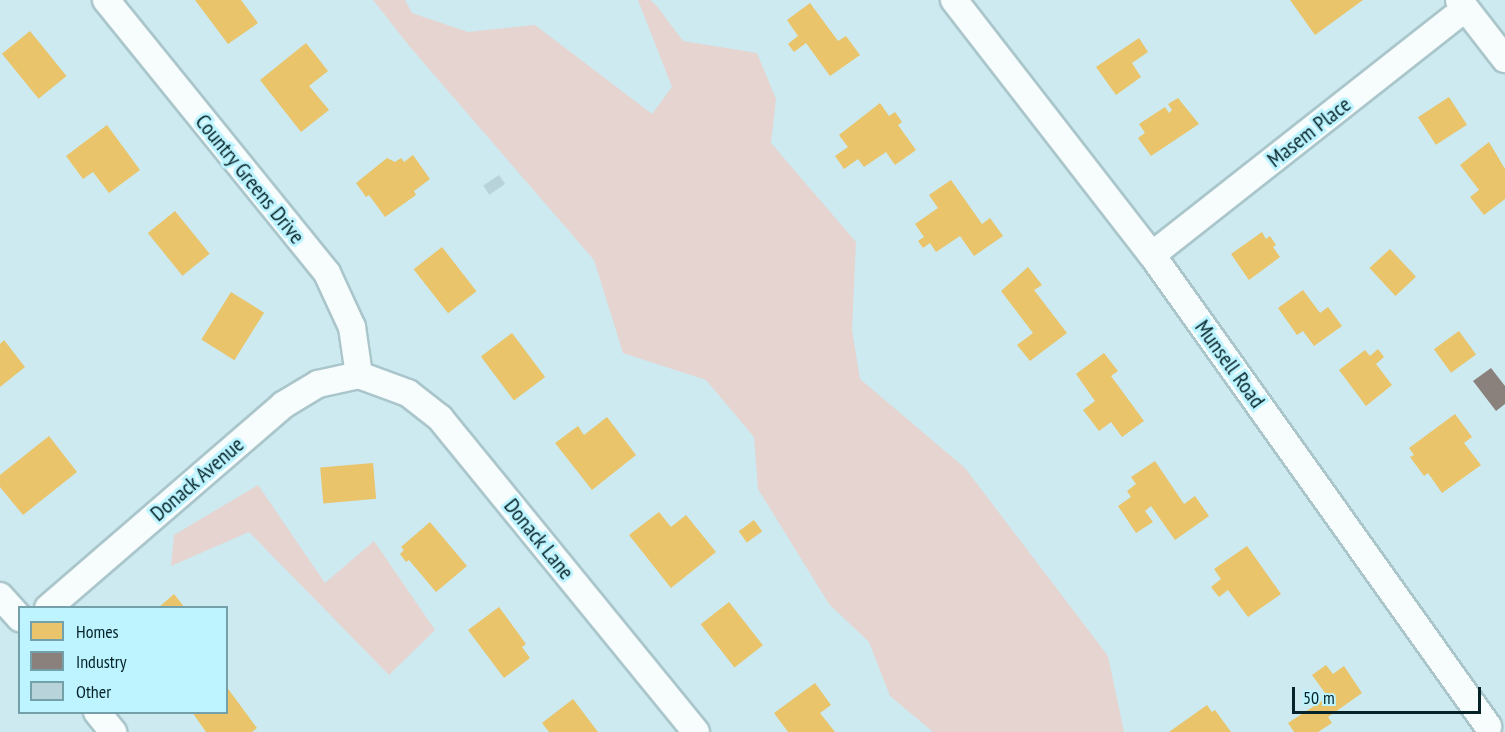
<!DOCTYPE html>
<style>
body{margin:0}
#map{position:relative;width:1505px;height:732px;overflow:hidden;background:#cceaf0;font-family:"PT Sans Narrow",sans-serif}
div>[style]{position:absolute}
.green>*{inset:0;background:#e6d4d1}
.homes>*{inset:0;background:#e9c46a;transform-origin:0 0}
.industry>*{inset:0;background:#8a817c}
.building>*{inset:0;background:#b9d3db;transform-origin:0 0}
.roads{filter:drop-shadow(2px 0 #aac6cb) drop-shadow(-2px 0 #aac6cb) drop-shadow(0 2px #aac6cb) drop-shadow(0 -2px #aac6cb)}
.minor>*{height:26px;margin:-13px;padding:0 13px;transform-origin:13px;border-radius:13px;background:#f7fcfd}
span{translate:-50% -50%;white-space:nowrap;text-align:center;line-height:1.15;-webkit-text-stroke:6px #bdf4ff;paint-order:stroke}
.street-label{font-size:22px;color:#052328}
.legend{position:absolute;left:18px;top:606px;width:210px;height:108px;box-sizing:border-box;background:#bdf4ff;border:2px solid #73a0a9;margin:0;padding:8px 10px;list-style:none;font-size:18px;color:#052328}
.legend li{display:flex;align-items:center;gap:12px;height:30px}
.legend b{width:30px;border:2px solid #73a0a9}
.scale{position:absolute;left:1292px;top:687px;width:189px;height:27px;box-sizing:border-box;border:3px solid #052328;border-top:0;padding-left:8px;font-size:18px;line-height:21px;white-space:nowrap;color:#052328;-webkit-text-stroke:4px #bdf4ff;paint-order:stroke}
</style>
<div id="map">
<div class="green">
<i style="clip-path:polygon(373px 0,405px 0,412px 13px,468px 32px,535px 25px,652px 114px,672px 87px,638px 0,650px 0,656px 5px,683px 41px,757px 53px,776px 99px,771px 143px,856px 242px,852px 330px,860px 379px,965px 468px,1108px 656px,1124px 732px,933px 732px,890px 696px,869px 642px,829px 604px,758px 489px,754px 437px,706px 380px,623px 353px,594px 260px,410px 47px)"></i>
<i style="clip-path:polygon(258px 485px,325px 583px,374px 541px,435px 630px,389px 675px,249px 532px,171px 566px,174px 535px)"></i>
</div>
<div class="homes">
<i style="clip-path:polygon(195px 0,241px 0,258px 23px,228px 44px)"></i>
<i style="clip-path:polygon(1290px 0,1363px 0,1315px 35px)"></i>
<i style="clip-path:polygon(810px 3px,838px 41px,846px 36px,860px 55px,830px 76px,806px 43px,794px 52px,788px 44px,798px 36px,787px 20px)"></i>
<i style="left:30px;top:31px;width:58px;height:36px;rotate:51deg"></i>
<i style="clip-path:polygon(1139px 38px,1148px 52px,1132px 63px,1141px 77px,1116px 95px,1096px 67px)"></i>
<i style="clip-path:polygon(306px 43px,328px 71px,309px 86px,329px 110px,301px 132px,260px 80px)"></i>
<i style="left:1449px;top:97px;width:33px;height:37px;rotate:57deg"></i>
<i style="clip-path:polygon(1178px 98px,1199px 124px,1151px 156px,1138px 138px,1145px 133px,1139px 124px,1165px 107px,1169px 113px,1172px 110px,1168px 104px)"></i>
<i style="clip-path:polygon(880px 103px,889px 116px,895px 112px,902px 122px,898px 125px,916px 150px,895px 165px,886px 152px,864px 167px,858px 159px,844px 169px,835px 156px,848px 147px,839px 135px)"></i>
<i style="clip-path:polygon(107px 125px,140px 170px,109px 193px,93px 172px,83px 179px,66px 156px)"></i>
<i style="clip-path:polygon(1489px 142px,1505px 169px,1505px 199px,1484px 215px,1470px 197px,1479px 190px,1460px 165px)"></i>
<i style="clip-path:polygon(413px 155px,430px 179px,414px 191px,416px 195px,385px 217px,369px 195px,366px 197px,356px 183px,387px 158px,395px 162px,401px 158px,404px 162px)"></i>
<i style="clip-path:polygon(951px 180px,982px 224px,990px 218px,1003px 236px,974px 256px,960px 236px,936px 252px,930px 243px,923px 248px,918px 241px,924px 237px,915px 224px,938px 208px,929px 195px)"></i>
<i style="left:175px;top:211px;width:55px;height:35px;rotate:51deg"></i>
<i style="clip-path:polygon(1262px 232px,1266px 239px,1270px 236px,1276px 245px,1273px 247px,1280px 257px,1249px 280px,1231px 254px)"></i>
<i style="left:442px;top:247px;width:56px;height:36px;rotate:52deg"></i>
<i style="left:1390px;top:249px;width:38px;height:28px;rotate:47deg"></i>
<i style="clip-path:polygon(1028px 267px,1042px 285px,1034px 290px,1067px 333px,1030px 361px,1017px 345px,1033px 333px,1001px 291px)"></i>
<i style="clip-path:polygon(1303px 290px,1320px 313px,1328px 307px,1342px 326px,1314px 346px,1303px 331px,1297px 335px,1278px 308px)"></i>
<i style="left:231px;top:292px;width:39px;height:56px;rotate:32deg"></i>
<i style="left:1459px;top:331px;width:29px;height:31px;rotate:54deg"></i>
<i style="left:512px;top:333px;width:55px;height:39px;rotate:53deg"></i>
<i style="clip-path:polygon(4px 340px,25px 367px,0 387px,0 344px)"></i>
<i style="clip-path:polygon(1378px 349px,1384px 357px,1376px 364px,1392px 385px,1366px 406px,1339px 370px,1365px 350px,1370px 356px)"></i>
<i style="clip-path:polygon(1104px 353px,1118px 371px,1111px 376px,1144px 421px,1122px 437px,1111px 422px,1099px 431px,1083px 410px,1095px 401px,1076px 374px)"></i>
<i style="clip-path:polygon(1455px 414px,1472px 437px,1464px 443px,1481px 465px,1442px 493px,1428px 473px,1424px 476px,1410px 457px,1414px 455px,1409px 448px)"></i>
<i style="clip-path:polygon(607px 417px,636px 455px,592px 490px,555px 443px,578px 426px,584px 435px)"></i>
<i style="clip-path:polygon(49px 436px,77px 472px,23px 515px,0 487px,0 475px)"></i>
<i style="clip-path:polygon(1155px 461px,1184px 504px,1195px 496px,1209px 516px,1175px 540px,1151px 506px,1145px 511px,1153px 522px,1136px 533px,1118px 506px,1131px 497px,1127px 491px,1136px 484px,1131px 477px)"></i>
<i style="left:373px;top:463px;width:36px;height:53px;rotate:85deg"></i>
<i style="clip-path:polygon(659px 512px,671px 527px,686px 515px,716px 552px,671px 588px,629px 535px)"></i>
<i style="left:754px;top:520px;width:14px;height:19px;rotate:54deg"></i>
<i style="clip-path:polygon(430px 522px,467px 566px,436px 592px,409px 560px,406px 562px,400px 554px,404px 550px,401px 547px)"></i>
<i style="clip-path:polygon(1247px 546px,1281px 594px,1248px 617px,1228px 590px,1219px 597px,1211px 587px,1221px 579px,1214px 569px)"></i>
<i style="clip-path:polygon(174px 594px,185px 608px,158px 608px)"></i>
<i style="left:729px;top:602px;width:55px;height:36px;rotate:52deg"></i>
<i style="clip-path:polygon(499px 607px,526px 644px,522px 647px,530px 658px,504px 678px,468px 630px)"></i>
<i style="clip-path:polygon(1326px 665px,1333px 674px,1344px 666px,1362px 693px,1328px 717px,1332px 723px,1318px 732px,1294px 732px,1288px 723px,1328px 697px,1312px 675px)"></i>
<i style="clip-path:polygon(815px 683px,831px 705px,820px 713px,835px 732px,788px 732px,774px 713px)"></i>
<i style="clip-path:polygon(226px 686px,257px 728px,252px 732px,206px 732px,192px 712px,226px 712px)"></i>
<i style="clip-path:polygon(573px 699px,598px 732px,549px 732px,542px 723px)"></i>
<i style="clip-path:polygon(1207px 705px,1212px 712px,1215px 710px,1231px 732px,1169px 732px)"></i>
</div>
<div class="industry">
<i style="clip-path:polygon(1491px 368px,1505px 386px,1505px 404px,1496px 411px,1473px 381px)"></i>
</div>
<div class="building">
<i style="left:499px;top:175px;width:11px;height:19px;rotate:56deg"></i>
</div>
<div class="roads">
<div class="minor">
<i style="left:106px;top:0;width:351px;rotate:51deg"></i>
<i style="left:327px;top:273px;width:60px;rotate:65.2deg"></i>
<i style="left:352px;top:327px;width:49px;rotate:81.7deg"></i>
<i style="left:954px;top:0;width:323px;rotate:52.2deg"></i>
<i style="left:1152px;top:255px;width:579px;rotate:54.5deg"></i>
<i style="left:1459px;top:0;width:75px;rotate:52.1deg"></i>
<i style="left:1152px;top:255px;width:398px;rotate:-38.2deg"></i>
<i style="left:359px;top:375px;width:52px;rotate:20.2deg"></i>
<i style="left:408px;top:393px;width:41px;rotate:38deg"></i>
<i style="left:440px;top:418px;width:405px;rotate:50.8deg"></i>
<i style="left:0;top:596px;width:30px;rotate:48deg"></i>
<i style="left:48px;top:608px;width:311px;rotate:-40.8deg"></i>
<i style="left:283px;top:405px;width:41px;rotate:-31deg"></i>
<i style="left:318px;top:384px;width:42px;rotate:-12.4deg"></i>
<i style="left:97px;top:712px;width:26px;rotate:51deg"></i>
</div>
</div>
<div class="street-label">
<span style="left:1309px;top:132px;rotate:-38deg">Masem Place</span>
<span style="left:250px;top:179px;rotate:51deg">Country Greens Drive</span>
<span style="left:1230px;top:364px;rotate:54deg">Munsell Road</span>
<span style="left:197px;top:479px;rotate:-41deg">Donack Avenue</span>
<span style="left:539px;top:539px;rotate:51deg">Donack Lane</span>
</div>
<ul class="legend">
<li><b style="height:16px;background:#e9c46a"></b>Homes</li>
<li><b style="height:16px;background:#8a817c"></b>Industry</li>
<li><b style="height:16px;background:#b9d3db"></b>Other</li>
</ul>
<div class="scale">50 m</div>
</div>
